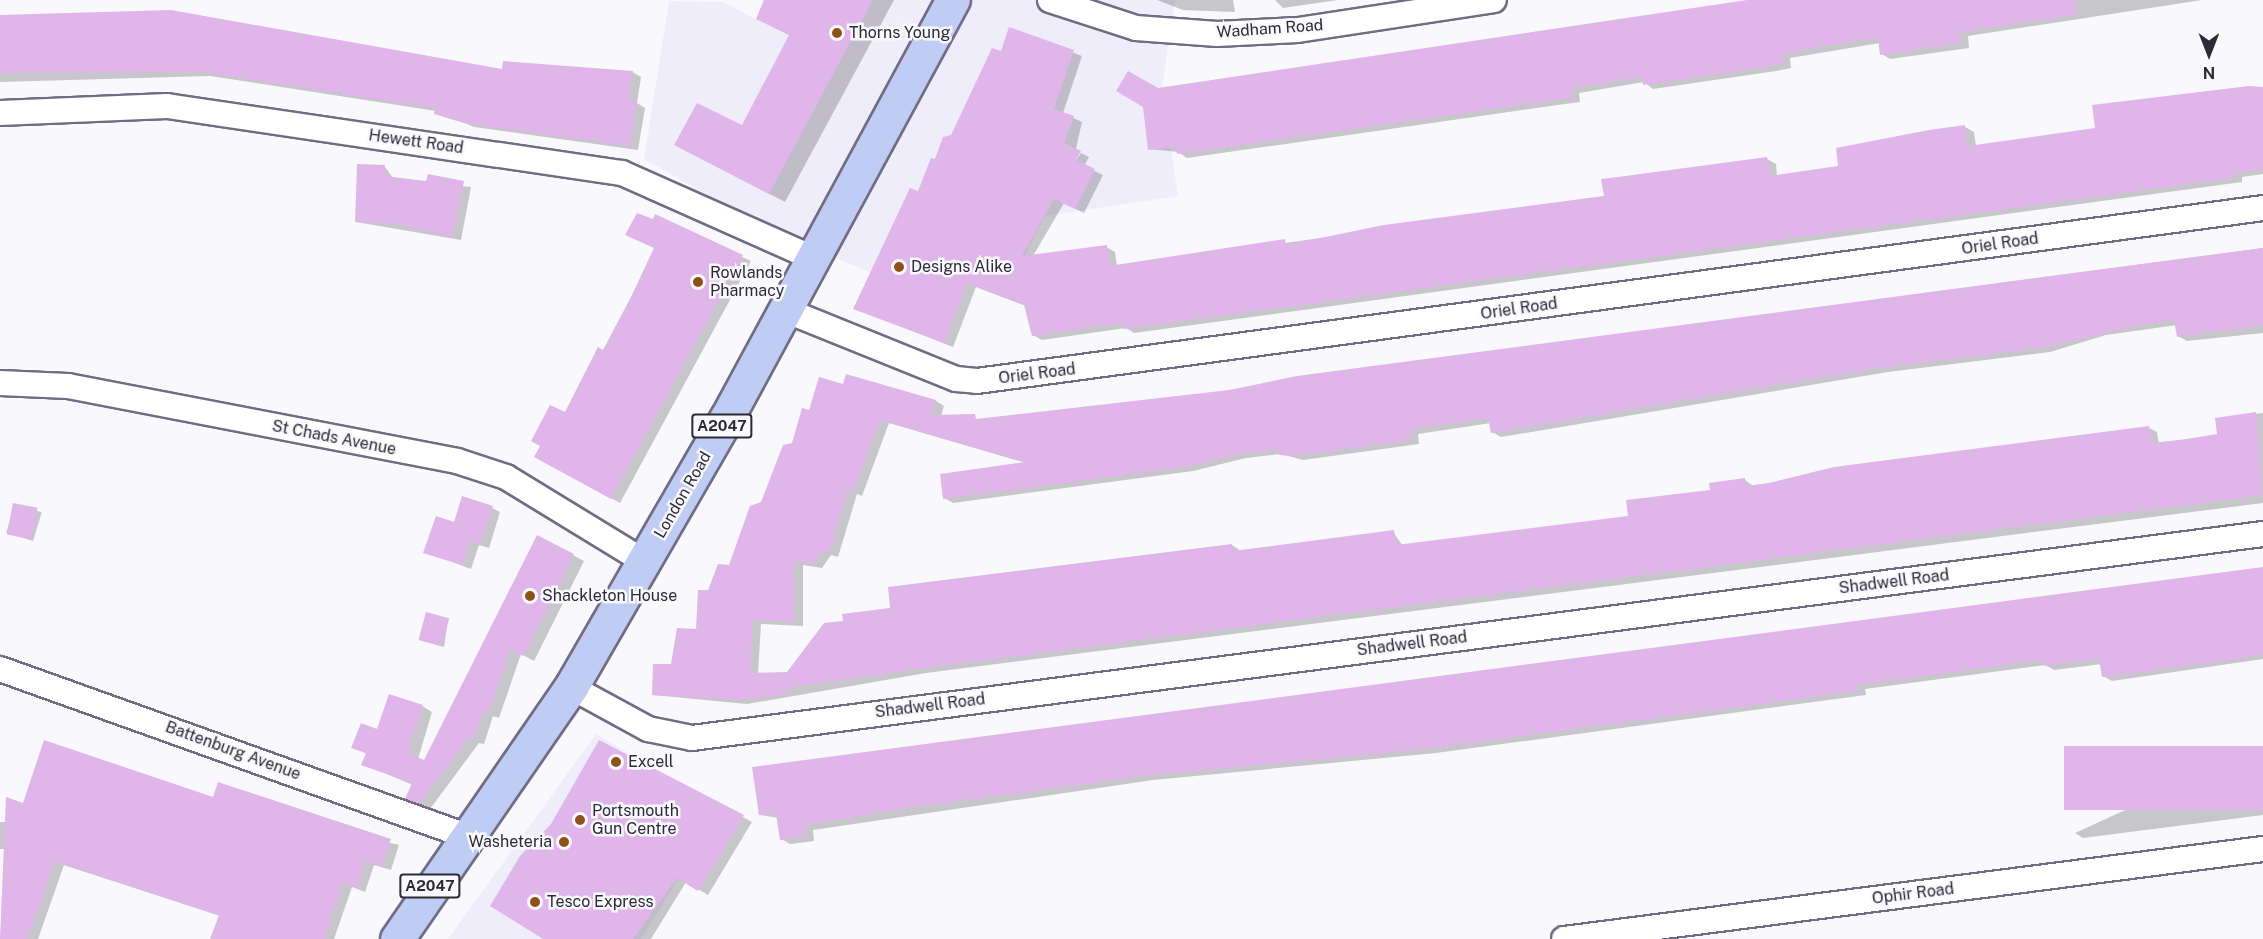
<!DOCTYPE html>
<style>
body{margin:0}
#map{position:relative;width:2263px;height:939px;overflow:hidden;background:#f9f8fd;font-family:"Public Sans",sans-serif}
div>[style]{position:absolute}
.built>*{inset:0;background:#f0edfa}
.shadow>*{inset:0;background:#0003;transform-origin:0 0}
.building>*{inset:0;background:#dfb5ea;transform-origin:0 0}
.roads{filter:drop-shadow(2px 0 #716c83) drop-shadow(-2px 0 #716c83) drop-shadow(0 2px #716c83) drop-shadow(0 -2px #716c83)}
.street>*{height:24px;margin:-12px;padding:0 12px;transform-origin:12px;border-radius:12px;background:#fff}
.primary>*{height:33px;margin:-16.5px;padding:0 16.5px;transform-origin:16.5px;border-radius:16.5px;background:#bfccf4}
.dots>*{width:16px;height:16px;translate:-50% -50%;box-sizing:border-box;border:3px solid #f9f8fd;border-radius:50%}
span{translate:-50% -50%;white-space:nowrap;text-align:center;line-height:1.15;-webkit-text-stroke:5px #f9f8fd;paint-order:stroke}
.shield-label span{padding:2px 4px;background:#f9f8fd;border:2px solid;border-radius:4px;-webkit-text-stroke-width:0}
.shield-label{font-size:15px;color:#2c2a34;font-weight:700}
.street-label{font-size:16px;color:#2c2a34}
.poi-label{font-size:16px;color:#2c2a34}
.left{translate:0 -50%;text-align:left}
.right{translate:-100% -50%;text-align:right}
.north{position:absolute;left:2179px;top:24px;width:60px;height:60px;-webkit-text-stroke:4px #f9f8fd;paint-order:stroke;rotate:180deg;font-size:16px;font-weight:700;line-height:24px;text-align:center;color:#2c2a34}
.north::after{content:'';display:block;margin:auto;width:21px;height:27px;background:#2c2a34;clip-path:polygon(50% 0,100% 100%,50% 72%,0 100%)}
</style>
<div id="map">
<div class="built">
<i style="clip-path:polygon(764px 0,1175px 0,1162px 88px,1178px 196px,1045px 216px,1004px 298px,967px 283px,957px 309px,771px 231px,644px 159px,669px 1px,723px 2px,756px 19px)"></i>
<i style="clip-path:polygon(596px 734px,651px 766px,635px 794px,688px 863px,641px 939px,448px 939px)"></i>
</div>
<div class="shadow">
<i style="clip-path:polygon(766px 0,894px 0,785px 202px,692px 153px,743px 127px,791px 36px,758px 19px)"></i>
<i style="clip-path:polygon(1157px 0,1233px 0,1235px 12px,1183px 10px)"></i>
<i style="clip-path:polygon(1275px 0,1338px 0,1283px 8px)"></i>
<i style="clip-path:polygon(1761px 0,2202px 0,1968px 36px,1969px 48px,1890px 59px,1882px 54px,1880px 43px,1790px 58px,1791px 68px,1776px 71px,1653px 89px,1644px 82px,1579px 93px,1580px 102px,1565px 104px,1187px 158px,1178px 152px,1150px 149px,1157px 90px)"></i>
<i style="clip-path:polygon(0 17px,503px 71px,632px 72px,641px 77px,637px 103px,645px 108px,638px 150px,474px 127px,436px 111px,210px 76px,0 82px)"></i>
<i style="clip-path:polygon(1010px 29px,1082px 56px,1063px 113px,1082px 122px,1072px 166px,1081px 153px,1089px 157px,1084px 166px,1103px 175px,1084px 213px,1064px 203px,1033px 256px,1106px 247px,1115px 252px,1117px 266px,1577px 203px,1767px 159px,1776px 164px,1777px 176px,1840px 168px,1965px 127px,1974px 132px,1976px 146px,2097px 130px,2094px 106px,2263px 87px,2263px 174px,2242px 177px,2242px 182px,1134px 333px,1126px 328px,1042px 340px,1033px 335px,1026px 306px,976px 287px,953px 347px,855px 308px,1002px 53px)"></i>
<i style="clip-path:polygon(385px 167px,393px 178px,471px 187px,461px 240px,356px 222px)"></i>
<i style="clip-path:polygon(655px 217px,751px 261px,620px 503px,536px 457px,604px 352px,656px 248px)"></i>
<i style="clip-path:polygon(2263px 248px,2263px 333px,2187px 341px,2178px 336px,2177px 325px,2106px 335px,2050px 352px,1888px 372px,1501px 437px,1492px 432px,1491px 423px,1418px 434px,1419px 444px,1303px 460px,1281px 454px,1246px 458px,1193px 471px,953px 503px,944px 498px,1026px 463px,889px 423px,862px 496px,857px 494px,838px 557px,831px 555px,822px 568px,803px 565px,803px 626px,761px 624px,758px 674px,787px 674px,844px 622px,892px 609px,1232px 545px,1241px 551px,1393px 532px,1403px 546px,1629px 517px,1745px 480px,1753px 486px,2149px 428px,2157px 432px,2159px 444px,2219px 435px,2217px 419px,2263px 413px,2263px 503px,926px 673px,747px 704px,653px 695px,697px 630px,709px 592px,730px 567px,810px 412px,844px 386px,936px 401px,944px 406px,941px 416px,984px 420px,1229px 392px,1297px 377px)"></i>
<i style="left:15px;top:504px;width:28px;height:30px;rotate:17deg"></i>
<i style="clip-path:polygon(492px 508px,500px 512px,489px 548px,479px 545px,471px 569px,425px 552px,455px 524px)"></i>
<i style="clip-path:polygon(538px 537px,584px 561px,534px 661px,521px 654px,499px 718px,493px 716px,484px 744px,479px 743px,430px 809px,417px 804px,407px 798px,413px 785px,363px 764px,367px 754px,353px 747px,422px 706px,432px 712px,418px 759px,425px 762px)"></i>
<i style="clip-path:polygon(2263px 571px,2263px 659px,2112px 681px,2103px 676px,2102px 664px,2054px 670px,2045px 665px,1865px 689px,1866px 695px,1436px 753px,1153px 780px,813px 830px,814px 841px,790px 844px,781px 839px,779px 818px,760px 815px)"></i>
<i style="clip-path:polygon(448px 620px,444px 647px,423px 641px)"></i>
<i style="clip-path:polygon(2263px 747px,2263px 815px,2083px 838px,2075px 833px)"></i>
<i style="clip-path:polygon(214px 799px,399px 845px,391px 870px,374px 865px,365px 892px,352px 887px,334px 939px,212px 939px,220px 916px,64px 865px,38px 939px,2px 939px,7px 849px,0 849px,0 822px,8px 822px,24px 805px)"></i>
<i style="clip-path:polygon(743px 817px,752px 822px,708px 895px,686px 882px,651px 939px,546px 939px)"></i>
</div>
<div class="building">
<i style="clip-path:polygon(764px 0,873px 0,769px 194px,674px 145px,697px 103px,742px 125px,789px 35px,756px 19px)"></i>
<i style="clip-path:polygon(1747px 0,2075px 0,2076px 15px,1960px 32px,1961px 43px,1880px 55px,1878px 38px,1843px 43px,1782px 54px,1783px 64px,1767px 67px,1643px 85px,1642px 77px,1605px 83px,1571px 88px,1573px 97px,1555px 100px,1177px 154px,1176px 147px,1148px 150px,1143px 107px,1116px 91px,1128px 71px,1158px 88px)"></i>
<i style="clip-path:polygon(171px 10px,502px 69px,503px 61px,633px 71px,628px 100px,636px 101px,630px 146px,464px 123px,434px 114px,435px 108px,201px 72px,0 73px,0 15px)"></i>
<i style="clip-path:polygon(1009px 27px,1074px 50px,1054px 109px,1074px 116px,1064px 143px,1081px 151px,1076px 160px,1095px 169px,1075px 209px,1054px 199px,1022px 256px,1107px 245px,1109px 266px,1285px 239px,1286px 245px,1384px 225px,1604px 196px,1601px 179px,1618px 177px,1767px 157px,1770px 176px,1838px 166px,1836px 148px,1929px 130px,1965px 125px,1968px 146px,2095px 128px,2092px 105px,2249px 86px,2263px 87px,2263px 169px,2234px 173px,2234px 178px,1124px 329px,1123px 323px,1032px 336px,1024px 305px,967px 283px,944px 343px,853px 309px,910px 188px,918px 191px,931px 158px,935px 159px,943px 137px,951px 135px,992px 48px,1001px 51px)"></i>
<i style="clip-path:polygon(357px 164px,385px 165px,385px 176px,426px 181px,428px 174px,464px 181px,453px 237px,398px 224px,355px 222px)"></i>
<i style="clip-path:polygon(637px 213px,653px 219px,655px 214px,743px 255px,611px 499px,534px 457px,540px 446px,531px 441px,550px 405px,565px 412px,598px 347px,603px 350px,631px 297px,654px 248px,625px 235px)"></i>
<i style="clip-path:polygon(2263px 248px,2263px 325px,2177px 337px,2174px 320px,2140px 325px,2041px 348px,1879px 368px,1491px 433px,1488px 418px,1410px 429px,1412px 440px,1294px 456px,1279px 455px,1278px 449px,1237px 454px,1184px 467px,943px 499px,940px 474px,1025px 462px,880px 420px,853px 492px,848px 490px,829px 553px,822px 551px,813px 564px,794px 561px,794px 622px,753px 620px,750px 673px,787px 672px,824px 623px,843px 621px,842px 614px,890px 608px,888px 587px,1232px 544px,1233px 551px,1394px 530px,1396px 545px,1628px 516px,1626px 500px,1710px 490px,1709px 483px,1745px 478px,1746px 486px,1769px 483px,1834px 467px,2149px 426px,2152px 443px,2187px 439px,2217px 434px,2215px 418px,2256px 412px,2263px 495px,917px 669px,788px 688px,789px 694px,737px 700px,652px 695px,653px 664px,671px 664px,677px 628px,696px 629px,698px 590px,708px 590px,718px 564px,729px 565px,750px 506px,761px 502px,783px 445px,792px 443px,802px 408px,809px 410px,819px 377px,843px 384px,846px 374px,936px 400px,931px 415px,975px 414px,976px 419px,1229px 390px,1297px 376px)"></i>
<i style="clip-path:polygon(462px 496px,493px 506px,480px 544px,470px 541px,462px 565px,423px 553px,436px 516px,454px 522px)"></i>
<i style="left:13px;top:503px;width:25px;height:32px;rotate:11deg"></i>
<i style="clip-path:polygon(537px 535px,574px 554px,523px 656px,510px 650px,488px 714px,483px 712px,473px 739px,468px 738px,419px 804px,405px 799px,412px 783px,361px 765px,366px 753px,351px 748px,361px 723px,377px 729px,389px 694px,423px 705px,408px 753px,424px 760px)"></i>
<i style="clip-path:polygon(2263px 567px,2263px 654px,2231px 660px,2102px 677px,2099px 659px,2044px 666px,2043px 660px,1857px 685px,1858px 691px,1426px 749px,1143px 776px,900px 809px,805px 825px,806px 837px,780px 840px,776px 814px,759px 815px,752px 767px)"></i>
<i style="left:426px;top:612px;width:24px;height:29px;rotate:15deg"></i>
<i style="clip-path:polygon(44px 740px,213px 797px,218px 782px,391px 839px,382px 867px,365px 861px,356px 888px,343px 883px,324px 939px,210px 939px,219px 915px,55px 862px,27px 939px,0 939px,6px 797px,23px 803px)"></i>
<i style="clip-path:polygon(599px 740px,744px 815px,698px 891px,677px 878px,633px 939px,543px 939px,490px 906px,520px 856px,551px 824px)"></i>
<i style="left:2263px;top:746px;width:64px;height:199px;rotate:90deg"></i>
</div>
<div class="roads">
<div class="street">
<i style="left:1050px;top:0;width:90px;rotate:18deg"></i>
<i style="left:1136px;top:28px;width:81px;rotate:4.2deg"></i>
<i style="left:1217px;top:34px;width:81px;rotate:-2.8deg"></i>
<i style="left:1298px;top:30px;width:198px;rotate:-8.7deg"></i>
<i style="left:0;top:113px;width:167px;rotate:-2.4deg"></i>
<i style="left:167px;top:106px;width:460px;rotate:8.4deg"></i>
<i style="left:622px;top:173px;width:209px;rotate:24deg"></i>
<i style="left:785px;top:310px;width:184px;rotate:22deg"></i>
<i style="left:956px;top:379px;width:21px;rotate:5deg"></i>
<i style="left:977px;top:381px;width:1298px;rotate:-7.66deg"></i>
<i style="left:0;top:383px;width:68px;rotate:2.5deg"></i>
<i style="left:68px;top:386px;width:396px;rotate:10.9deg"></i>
<i style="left:457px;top:461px;width:52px;rotate:18.1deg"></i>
<i style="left:506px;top:477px;width:163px;rotate:31.4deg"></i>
<i style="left:0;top:669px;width:493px;rotate:19.7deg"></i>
<i style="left:571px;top:687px;width:88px;rotate:28.6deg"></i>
<i style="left:648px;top:729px;width:45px;rotate:11.6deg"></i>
<i style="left:692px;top:738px;width:1584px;rotate:-7.4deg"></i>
<i style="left:1564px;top:939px;width:705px;rotate:-7.34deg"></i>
</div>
<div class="primary">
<i style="left:397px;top:939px;width:306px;rotate:-55.4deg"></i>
<i style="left:571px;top:687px;width:310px;rotate:-60deg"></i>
<i style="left:726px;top:419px;width:477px;rotate:-61.6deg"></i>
</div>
</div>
<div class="dots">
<i style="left:837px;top:33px;background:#905119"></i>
<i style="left:899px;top:267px;background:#905119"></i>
<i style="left:698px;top:282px;background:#905119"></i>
<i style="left:530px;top:596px;background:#905119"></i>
<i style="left:616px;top:762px;background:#905119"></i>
<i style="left:580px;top:820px;background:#905119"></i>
<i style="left:564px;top:842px;background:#905119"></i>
<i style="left:535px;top:902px;background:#905119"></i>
</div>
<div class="shield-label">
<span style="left:722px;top:426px">A2047</span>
<span style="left:430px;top:886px">A2047</span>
</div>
<div class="street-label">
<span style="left:1270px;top:29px;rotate:-4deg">Wadham Road</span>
<span style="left:416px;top:142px;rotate:8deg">Hewett Road</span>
<span style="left:2000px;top:244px;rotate:-8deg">Oriel Road</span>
<span style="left:1519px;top:309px;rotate:-8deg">Oriel Road</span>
<span style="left:1037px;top:374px;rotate:-7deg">Oriel Road</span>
<span style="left:334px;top:438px;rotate:11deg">St Chads Avenue</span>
<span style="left:683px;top:495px;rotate:-60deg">London Road</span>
<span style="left:1894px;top:582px;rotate:-7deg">Shadwell Road</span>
<span style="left:1412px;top:644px;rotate:-7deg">Shadwell Road</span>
<span style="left:930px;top:706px;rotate:-7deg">Shadwell Road</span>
<span style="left:233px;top:751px;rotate:20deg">Battenburg Avenue</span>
<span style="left:1913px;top:894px;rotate:-7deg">Ophir Road</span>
</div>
<div class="poi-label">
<span class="left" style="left:849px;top:33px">Thorns Young</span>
<span class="left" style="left:911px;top:267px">Designs Alike</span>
<span class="left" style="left:710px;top:282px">Rowlands<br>Pharmacy</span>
<span class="left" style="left:542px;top:596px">Shackleton House</span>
<span class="left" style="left:628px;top:762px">Excell</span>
<span class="left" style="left:592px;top:820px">Portsmouth<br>Gun Centre</span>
<span class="right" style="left:552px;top:842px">Washeteria</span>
<span class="left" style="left:547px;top:902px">Tesco Express</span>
</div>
<div class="north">N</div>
</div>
